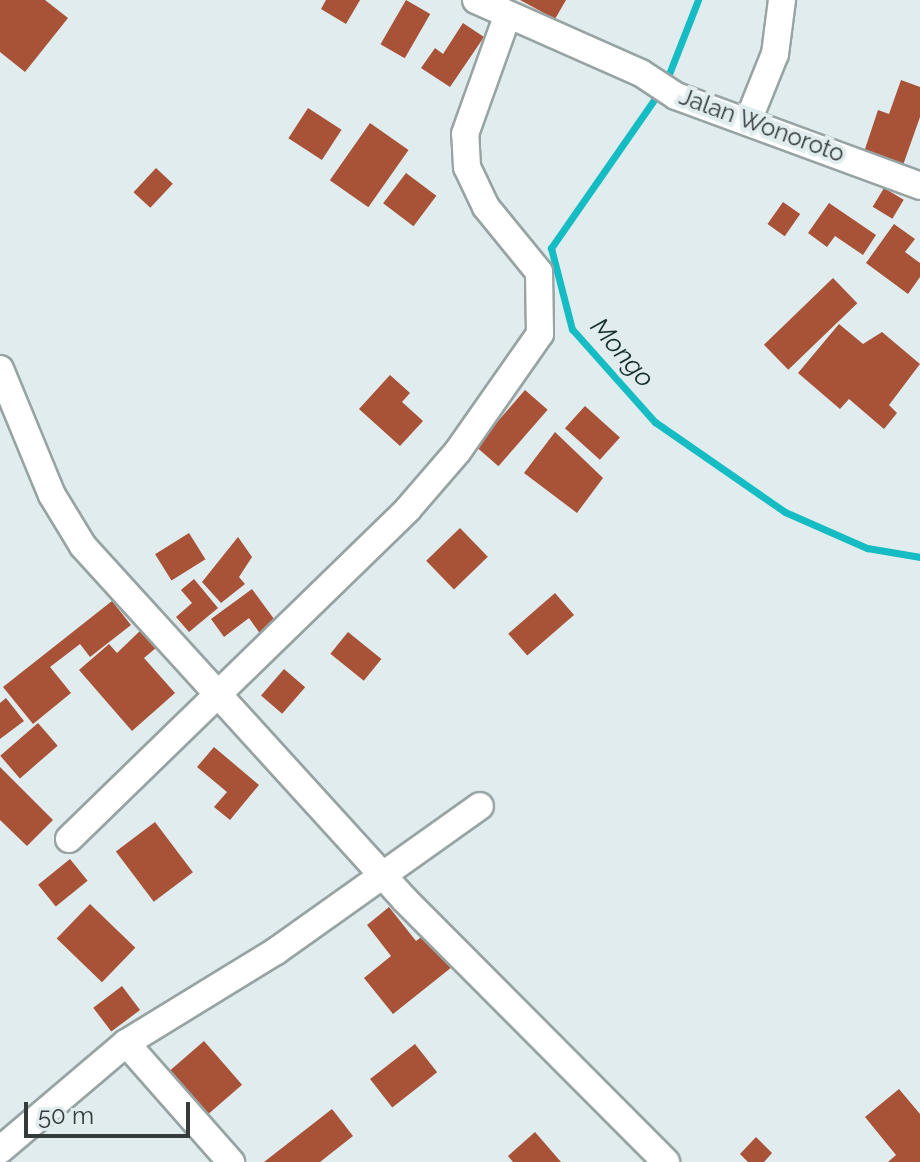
<!DOCTYPE html>
<style>
body{margin:0}
#map{position:relative;width:920px;height:1162px;overflow:hidden;background:#e0eced;font-family:Raleway,sans-serif}
div>[style]{position:absolute}
.stream>*{height:7px;margin:-3.5px;padding:0 3.5px;transform-origin:3.5px;border-radius:3.5px;background:#16bcc3}
.building>*{inset:0;background:#a85238;transform-origin:0 0}
.roads{filter:drop-shadow(2px 0 #98a3a3) drop-shadow(-2px 0 #98a3a3) drop-shadow(0 2px #98a3a3) drop-shadow(0 -2px #98a3a3)}
.minor>*{height:26px;margin:-13px;padding:0 13px;transform-origin:13px;border-radius:13px;background:#fff}
span{translate:-50% -50%;white-space:nowrap;text-align:center;line-height:1.15;-webkit-text-stroke:8px #e0eced;paint-order:stroke}
.street-label{font-size:24px;color:#353a3a}
.water-label{font-size:26px;color:#162e2f;font-style:italic}
.scale{position:absolute;left:24px;top:1102px;width:166px;height:36px;box-sizing:border-box;border:4px solid #353a3a;border-top:0;padding-left:10px;font-size:24px;line-height:28px;white-space:nowrap;color:#353a3a;-webkit-text-stroke:6px #e0eced;paint-order:stroke}
</style>
<div id="map">
<div class="stream">
<i style="left:698px;top:0;width:90px;rotate:111.4deg"></i>
<i style="left:665px;top:84px;width:200px;rotate:124.8deg"></i>
<i style="left:551px;top:248px;width:84px;rotate:75.5deg"></i>
<i style="left:572px;top:329px;width:125px;rotate:48.3deg"></i>
<i style="left:655px;top:422px;width:158px;rotate:34.7deg"></i>
<i style="left:785px;top:512px;width:90px;rotate:23.7deg"></i>
<i style="left:867px;top:548px;width:54px;rotate:9.6deg"></i>
</div>
<div class="building">
<i style="clip-path:polygon(0 0,45px 0,68px 18px,25px 72px,0 52px)"></i>
<i style="clip-path:polygon(326px 0,360px 0,346px 24px,321px 9px)"></i>
<i style="left:406px;top:0;width:28px;height:51px;rotate:30deg"></i>
<i style="clip-path:polygon(520px 0,566px 0,555px 19px)"></i>
<i style="clip-path:polygon(463px 23px,484px 37px,450px 87px,421px 68px,435px 48px,443px 54px)"></i>
<i style="clip-path:polygon(901px 80px,920px 87px,920px 117px,902px 168px,863px 155px,878px 110px,889px 114px)"></i>
<i style="left:308px;top:108px;width:40px;height:36px;rotate:33deg"></i>
<i style="left:370px;top:123px;width:47px;height:70px;rotate:35deg"></i>
<i style="left:156px;top:168px;width:23px;height:33px;rotate:43deg"></i>
<i style="left:406px;top:173px;width:38px;height:38px;rotate:37deg"></i>
<i style="left:884px;top:188px;width:23px;height:22px;rotate:31deg"></i>
<i style="left:783px;top:202px;width:21px;height:27px;rotate:35deg"></i>
<i style="clip-path:polygon(829px 203px,876px 235px,863px 255px,835px 236px,827px 247px,808px 233px)"></i>
<i style="clip-path:polygon(894px 224px,915px 239px,905px 252px,920px 263px,920px 277px,908px 294px,866px 263px)"></i>
<i style="left:833px;top:278px;width:35px;height:96px;rotate:46deg"></i>
<i style="clip-path:polygon(839px 324px,863px 344px,882px 332px,920px 364px,889px 405px,897px 413px,884px 429px,849px 399px,840px 409px,798px 373px)"></i>
<i style="clip-path:polygon(390px 375px,410px 393px,402px 402px,423px 421px,400px 446px,359px 409px)"></i>
<i style="left:525px;top:390px;width:30px;height:75px;rotate:41deg"></i>
<i style="left:585px;top:406px;width:47px;height:30px;rotate:42deg"></i>
<i style="clip-path:polygon(555px 432px,603px 478px,577px 513px,524px 473px)"></i>
<i style="left:460px;top:528px;width:40px;height:47px;rotate:46deg"></i>
<i style="left:189px;top:533px;width:31px;height:40px;rotate:58deg"></i>
<i style="clip-path:polygon(238px 537px,252px 557px,239px 577px,245px 584px,221px 603px,202px 582px)"></i>
<i style="clip-path:polygon(194px 579px,218px 608px,189px 632px,176px 617px,192px 603px,181px 590px)"></i>
<i style="clip-path:polygon(252px 589px,277px 623px,261px 635px,249px 618px,224px 637px,211px 619px)"></i>
<i style="left:555px;top:593px;width:29px;height:62px;rotate:49deg"></i>
<i style="clip-path:polygon(112px 601px,131px 625px,90px 657px,80px 644px,50px 667px,71px 693px,33px 724px,3px 687px)"></i>
<i style="clip-path:polygon(142px 629px,157px 647px,144px 658px,175px 693px,132px 731px,79px 670px,109px 644px,117px 653px)"></i>
<i style="left:348px;top:632px;width:43px;height:28px;rotate:39deg"></i>
<i style="left:284px;top:669px;width:28px;height:35px;rotate:41deg"></i>
<i style="clip-path:polygon(6px 698px,24px 721px,0 739px,0 703px)"></i>
<i style="left:38px;top:723px;width:30px;height:50px;rotate:49deg"></i>
<i style="clip-path:polygon(214px 747px,259px 785px,230px 820px,214px 807px,227px 792px,197px 767px)"></i>
<i style="clip-path:polygon(0 767px,53px 820px,27px 846px,0 820px)"></i>
<i style="left:155px;top:822px;width:63px;height:49px;rotate:53deg"></i>
<i style="left:70px;top:859px;width:28px;height:41px;rotate:51deg"></i>
<i style="left:90px;top:904px;width:63px;height:48px;rotate:44deg"></i>
<i style="clip-path:polygon(389px 907px,416px 941px,431px 930px,457px 963px,393px 1014px,364px 978px,391px 956px,367px 925px)"></i>
<i style="left:122px;top:986px;width:30px;height:36px;rotate:53deg"></i>
<i style="left:204px;top:1041px;width:58px;height:47px;rotate:49deg"></i>
<i style="left:415px;top:1044px;width:36px;height:57px;rotate:52deg"></i>
<i style="clip-path:polygon(899px 1089px,920px 1114px,920px 1162px,888px 1162px,896px 1155px,865px 1117px)"></i>
<i style="clip-path:polygon(332px 1109px,353px 1136px,320px 1162px,264px 1162px)"></i>
<i style="clip-path:polygon(535px 1132px,561px 1162px,513px 1162px,508px 1156px)"></i>
<i style="clip-path:polygon(756px 1137px,772px 1153px,764px 1162px,748px 1162px,740px 1154px)"></i>
</div>
<div class="roads">
<div class="minor">
<i style="left:476px;top:0;width:180px;rotate:23.9deg"></i>
<i style="left:641px;top:73px;width:42px;rotate:33.3deg"></i>
<i style="left:676px;top:96px;width:260px;rotate:20.2deg"></i>
<i style="left:748px;top:121px;width:72px;rotate:-68.1deg"></i>
<i style="left:775px;top:54px;width:54px;rotate:-82.6deg"></i>
<i style="left:0;top:369px;width:136px;rotate:67.6deg"></i>
<i style="left:52px;top:495px;width:60px;rotate:58.7deg"></i>
<i style="left:83px;top:546px;width:479px;rotate:47.7deg"></i>
<i style="left:405px;top:900px;width:370px;rotate:45.1deg"></i>
<i style="left:69px;top:839px;width:473px;rotate:-44.2deg"></i>
<i style="left:408px;top:509px;width:77px;rotate:-49.2deg"></i>
<i style="left:458px;top:451px;width:143px;rotate:-55deg"></i>
<i style="left:540px;top:334px;width:62px;rotate:-90.9deg"></i>
<i style="left:539px;top:272px;width:84px;rotate:-129.2deg"></i>
<i style="left:486px;top:207px;width:44px;rotate:-115.4deg"></i>
<i style="left:467px;top:167px;width:33px;rotate:-93deg"></i>
<i style="left:465px;top:134px;width:127px;rotate:-70.3deg"></i>
<i style="left:126px;top:1043px;width:159px;rotate:48.6deg"></i>
<i style="left:0;top:1150px;width:165px;rotate:-40.3deg"></i>
<i style="left:126px;top:1043px;width:176px;rotate:-31.5deg"></i>
<i style="left:276px;top:951px;width:250px;rotate:-35.4deg"></i>
</div>
</div>
<div class="street-label">
<span style="left:762px;top:125px;rotate:20deg">Jalan Wonoroto</span>
</div>
<div class="water-label">
<span style="left:622px;top:353px;rotate:49deg">Mongo</span>
</div>
<div class="scale">50 m</div>
</div>
